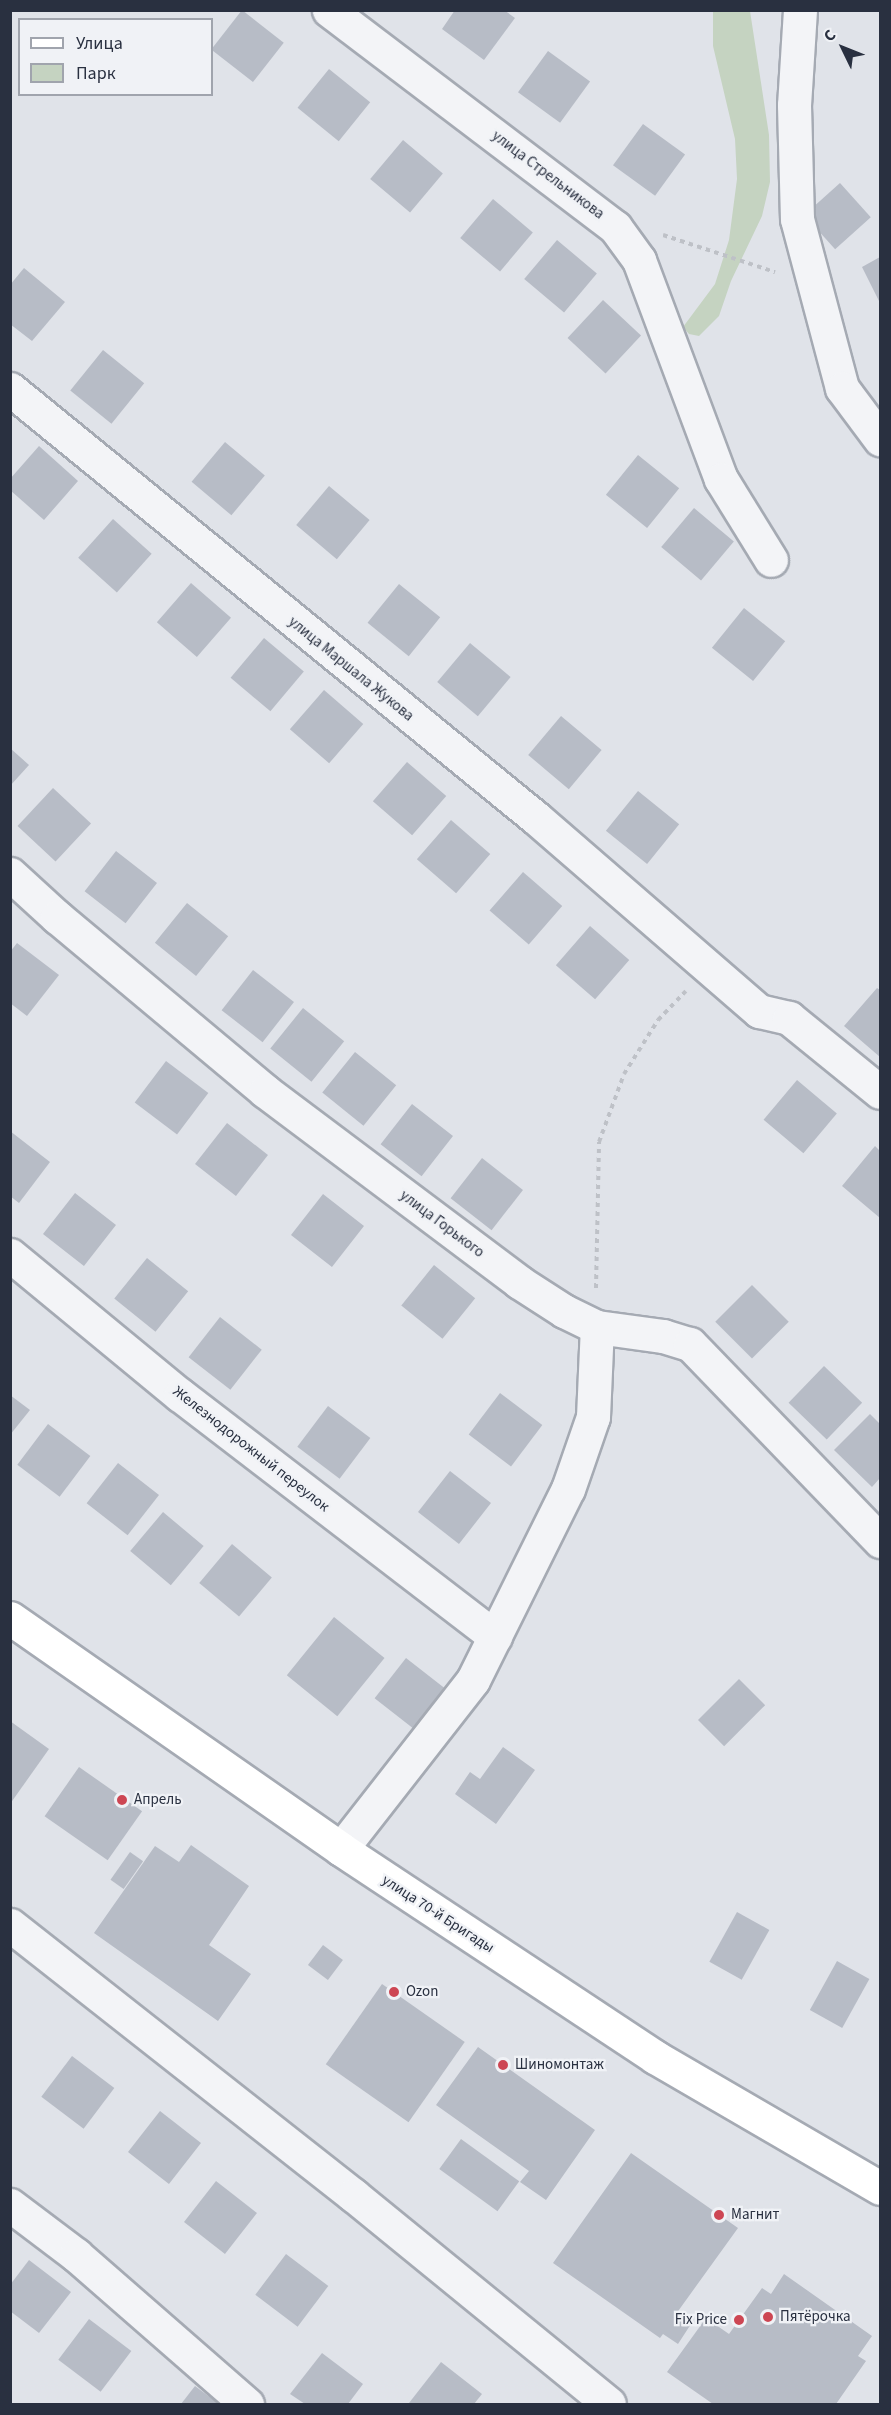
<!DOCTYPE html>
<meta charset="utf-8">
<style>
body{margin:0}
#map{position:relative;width:891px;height:2415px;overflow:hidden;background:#e0e3e9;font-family:"Source Sans 3",sans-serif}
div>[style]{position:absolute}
.green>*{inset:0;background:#c5d3c1}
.building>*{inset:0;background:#b7bcc6;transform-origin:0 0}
.path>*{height:4px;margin-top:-2px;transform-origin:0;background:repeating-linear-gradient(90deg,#bec1c7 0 4.5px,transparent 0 9px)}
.roads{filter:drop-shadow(2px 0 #a5aab3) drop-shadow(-2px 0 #a5aab3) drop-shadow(0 2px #a5aab3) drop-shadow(0 -2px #a5aab3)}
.minor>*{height:33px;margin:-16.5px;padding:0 16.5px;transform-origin:16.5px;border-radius:16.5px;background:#f3f4f7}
.major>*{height:33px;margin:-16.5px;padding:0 16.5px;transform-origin:16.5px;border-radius:16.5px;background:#fff}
.dots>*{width:16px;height:16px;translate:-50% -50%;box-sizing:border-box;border:3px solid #f0f2f6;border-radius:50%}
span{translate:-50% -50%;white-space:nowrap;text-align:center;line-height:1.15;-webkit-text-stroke:4.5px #f0f2f6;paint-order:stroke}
.street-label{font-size:15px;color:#293040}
.poi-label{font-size:15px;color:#293040}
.left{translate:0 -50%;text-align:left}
.right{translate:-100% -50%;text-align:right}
.frame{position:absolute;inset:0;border:12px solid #293040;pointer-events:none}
.legend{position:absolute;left:18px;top:18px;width:195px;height:78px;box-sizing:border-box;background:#f0f2f6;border:2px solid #a0a4ad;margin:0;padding:8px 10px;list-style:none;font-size:18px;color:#293040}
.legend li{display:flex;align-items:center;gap:12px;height:30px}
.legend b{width:30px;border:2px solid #a0a4ad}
.north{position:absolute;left:813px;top:18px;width:60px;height:60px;-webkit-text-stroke:4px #f0f2f6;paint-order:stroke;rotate:313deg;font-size:16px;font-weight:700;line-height:24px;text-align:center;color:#293040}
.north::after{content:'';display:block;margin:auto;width:21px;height:27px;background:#293040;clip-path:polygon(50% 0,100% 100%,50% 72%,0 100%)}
</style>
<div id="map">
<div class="green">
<i style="clip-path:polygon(713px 11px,750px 11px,769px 135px,770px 182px,762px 216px,731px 281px,719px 316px,699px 336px,689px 334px,683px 327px,715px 284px,729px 240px,737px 179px,735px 139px,713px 46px)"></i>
</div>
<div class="building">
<i style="left:242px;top:10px;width:53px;height:50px;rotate:38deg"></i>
<i style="clip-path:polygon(455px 10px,504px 10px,515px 18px,484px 60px,442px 29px)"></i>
<i style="left:548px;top:51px;width:52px;height:51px;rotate:36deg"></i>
<i style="left:329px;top:69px;width:53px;height:50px;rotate:39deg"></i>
<i style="left:643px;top:124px;width:52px;height:51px;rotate:36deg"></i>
<i style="left:403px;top:140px;width:52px;height:51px;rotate:40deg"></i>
<i style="left:840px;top:183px;width:46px;height:48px;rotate:48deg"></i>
<i style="left:493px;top:199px;width:52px;height:51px;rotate:40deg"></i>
<i style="left:557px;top:240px;width:52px;height:51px;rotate:40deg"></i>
<i style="clip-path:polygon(880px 257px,880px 303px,862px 267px)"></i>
<i style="clip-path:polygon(24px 268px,65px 302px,32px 341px,10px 324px,10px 285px)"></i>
<i style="left:603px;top:300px;width:52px;height:52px;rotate:43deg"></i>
<i style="left:103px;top:350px;width:53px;height:52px;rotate:39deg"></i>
<i style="left:225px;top:442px;width:52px;height:52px;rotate:40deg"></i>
<i style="clip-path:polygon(39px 446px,78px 481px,44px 520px,10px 490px,10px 479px)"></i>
<i style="left:638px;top:455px;width:53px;height:51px;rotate:39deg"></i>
<i style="left:329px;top:486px;width:53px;height:51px;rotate:40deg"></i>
<i style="left:694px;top:508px;width:52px;height:51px;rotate:40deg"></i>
<i style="left:113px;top:519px;width:52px;height:52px;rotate:42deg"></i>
<i style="left:191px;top:583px;width:53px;height:52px;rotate:41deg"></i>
<i style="left:399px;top:584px;width:53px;height:50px;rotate:39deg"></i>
<i style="left:744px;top:608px;width:53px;height:51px;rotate:39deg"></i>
<i style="left:264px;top:638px;width:52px;height:52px;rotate:40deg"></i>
<i style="left:470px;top:643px;width:53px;height:51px;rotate:40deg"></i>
<i style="left:324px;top:690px;width:52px;height:52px;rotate:41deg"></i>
<i style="left:561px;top:716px;width:53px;height:51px;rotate:40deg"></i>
<i style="clip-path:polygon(10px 748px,29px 765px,10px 786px)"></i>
<i style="left:407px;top:762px;width:52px;height:52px;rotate:41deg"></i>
<i style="left:53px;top:788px;width:52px;height:52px;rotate:43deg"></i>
<i style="left:638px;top:791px;width:53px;height:51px;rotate:39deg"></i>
<i style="left:451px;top:820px;width:52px;height:52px;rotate:41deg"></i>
<i style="left:116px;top:851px;width:52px;height:51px;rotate:38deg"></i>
<i style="left:523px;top:872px;width:52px;height:51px;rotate:41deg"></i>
<i style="left:187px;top:903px;width:53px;height:51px;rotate:39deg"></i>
<i style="left:590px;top:926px;width:52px;height:52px;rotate:41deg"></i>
<i style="clip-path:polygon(17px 943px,59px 975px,27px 1016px,10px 1003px,10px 952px)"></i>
<i style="left:253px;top:970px;width:52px;height:51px;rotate:38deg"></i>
<i style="clip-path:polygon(877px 988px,880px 990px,880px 1057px,844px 1026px)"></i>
<i style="left:303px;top:1008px;width:53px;height:52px;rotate:39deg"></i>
<i style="left:355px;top:1052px;width:53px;height:52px;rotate:39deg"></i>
<i style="left:166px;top:1061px;width:53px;height:52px;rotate:37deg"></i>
<i style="left:797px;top:1080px;width:52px;height:52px;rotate:40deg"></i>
<i style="left:412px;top:1104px;width:52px;height:51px;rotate:38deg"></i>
<i style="left:227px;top:1123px;width:52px;height:52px;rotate:38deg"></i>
<i style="clip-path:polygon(10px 1131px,50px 1162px,19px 1203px,10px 1196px)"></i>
<i style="clip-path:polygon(875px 1146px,880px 1151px,880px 1218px,842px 1186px)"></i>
<i style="left:482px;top:1158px;width:52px;height:51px;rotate:38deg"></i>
<i style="left:75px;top:1193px;width:52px;height:52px;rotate:38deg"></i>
<i style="left:323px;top:1194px;width:52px;height:52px;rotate:38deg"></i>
<i style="left:147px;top:1258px;width:53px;height:52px;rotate:39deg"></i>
<i style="left:434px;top:1265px;width:53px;height:52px;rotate:39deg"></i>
<i style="left:752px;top:1285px;width:52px;height:52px;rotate:45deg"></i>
<i style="left:220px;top:1317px;width:53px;height:51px;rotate:38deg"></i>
<i style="left:824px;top:1366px;width:53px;height:51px;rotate:44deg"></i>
<i style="left:500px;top:1393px;width:53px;height:52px;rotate:37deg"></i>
<i style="clip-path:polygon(10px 1395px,30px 1410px,10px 1435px)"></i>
<i style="left:328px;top:1406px;width:53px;height:51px;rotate:37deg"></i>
<i style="clip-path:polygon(870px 1414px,880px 1424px,880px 1478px,872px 1487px,834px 1450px)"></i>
<i style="left:48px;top:1424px;width:53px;height:51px;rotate:37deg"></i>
<i style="left:118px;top:1463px;width:52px;height:51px;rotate:38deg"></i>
<i style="left:450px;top:1471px;width:52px;height:52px;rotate:38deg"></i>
<i style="left:163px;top:1512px;width:53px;height:51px;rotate:40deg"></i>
<i style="left:232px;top:1544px;width:52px;height:51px;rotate:40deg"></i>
<i style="left:334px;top:1617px;width:65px;height:75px;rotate:39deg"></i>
<i style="left:406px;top:1658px;width:52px;height:51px;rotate:38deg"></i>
<i style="left:739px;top:1679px;width:37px;height:58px;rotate:45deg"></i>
<i style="clip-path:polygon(10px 1721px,49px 1749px,10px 1804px)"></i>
<i style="clip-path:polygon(503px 1747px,535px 1770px,496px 1824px,455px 1794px,470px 1772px,480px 1779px)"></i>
<i style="left:79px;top:1767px;width:77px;height:60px;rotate:35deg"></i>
<i style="clip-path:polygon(191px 1845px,249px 1886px,209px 1945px,251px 1974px,218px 2021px,94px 1933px,155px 1846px,179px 1862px)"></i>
<i style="left:130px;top:1852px;width:16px;height:34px;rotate:35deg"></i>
<i style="left:737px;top:1912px;width:37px;height:57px;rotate:29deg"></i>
<i style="left:323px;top:1945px;width:25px;height:25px;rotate:37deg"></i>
<i style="left:837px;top:1961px;width:37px;height:56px;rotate:29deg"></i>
<i style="left:382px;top:1984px;width:101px;height:98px;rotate:35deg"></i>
<i style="clip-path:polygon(478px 2047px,595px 2130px,546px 2200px,520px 2182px,529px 2171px,436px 2105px)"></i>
<i style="left:72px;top:2056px;width:53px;height:51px;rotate:37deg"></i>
<i style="left:160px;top:2111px;width:52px;height:52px;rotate:38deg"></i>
<i style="left:461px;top:2139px;width:72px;height:37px;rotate:36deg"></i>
<i style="clip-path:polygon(631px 2153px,738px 2228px,676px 2314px,691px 2324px,678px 2344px,663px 2334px,660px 2338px,553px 2263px)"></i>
<i style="left:216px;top:2181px;width:52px;height:52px;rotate:38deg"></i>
<i style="left:286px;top:2254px;width:53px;height:51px;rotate:37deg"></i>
<i style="clip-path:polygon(29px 2260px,71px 2292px,39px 2333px,10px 2311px,10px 2285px)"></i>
<i style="clip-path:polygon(784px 2274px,872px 2336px,858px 2356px,866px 2361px,836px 2404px,713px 2404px,667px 2372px,706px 2318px,729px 2334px,762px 2288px,771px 2294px)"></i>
<i style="left:89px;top:2319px;width:53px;height:51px;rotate:37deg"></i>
<i style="clip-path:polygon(322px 2353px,363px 2384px,348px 2404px,305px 2404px,290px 2394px)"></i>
<i style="clip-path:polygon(441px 2362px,482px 2394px,474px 2404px,409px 2403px)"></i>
<i style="clip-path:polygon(195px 2386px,219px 2404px,181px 2404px)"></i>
</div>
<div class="path">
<i style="left:663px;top:235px;width:118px;rotate:18.3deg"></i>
<i style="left:596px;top:1288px;width:146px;rotate:-88.8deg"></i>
<i style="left:599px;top:1142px;width:72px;rotate:-69.8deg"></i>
<i style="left:624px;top:1074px;width:64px;rotate:-57.8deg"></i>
<i style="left:658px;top:1020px;width:40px;rotate:-46deg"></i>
</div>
<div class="roads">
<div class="minor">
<i style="left:329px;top:10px;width:359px;rotate:37.2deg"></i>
<i style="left:615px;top:227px;width:41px;rotate:54deg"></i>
<i style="left:639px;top:260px;width:234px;rotate:69.5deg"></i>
<i style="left:721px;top:479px;width:95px;rotate:58.3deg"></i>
<i style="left:800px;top:10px;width:95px;rotate:93.6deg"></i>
<i style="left:794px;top:105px;width:114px;rotate:88.5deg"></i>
<i style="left:797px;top:219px;width:175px;rotate:75.1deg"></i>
<i style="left:842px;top:388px;width:64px;rotate:53.3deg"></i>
<i style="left:10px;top:389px;width:679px;rotate:39.2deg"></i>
<i style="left:536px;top:818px;width:295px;rotate:40.9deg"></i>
<i style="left:759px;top:1011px;width:31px;rotate:13deg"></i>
<i style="left:789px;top:1018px;width:117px;rotate:39.1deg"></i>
<i style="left:10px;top:874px;width:64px;rotate:42.5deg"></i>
<i style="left:57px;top:917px;width:271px;rotate:39.9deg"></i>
<i style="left:265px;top:1091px;width:318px;rotate:36.9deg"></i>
<i style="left:519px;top:1282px;width:54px;rotate:32.8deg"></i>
<i style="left:564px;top:1311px;width:37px;rotate:26deg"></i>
<i style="left:597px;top:1327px;width:67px;rotate:7.8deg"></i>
<i style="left:663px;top:1336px;width:28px;rotate:17deg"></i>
<i style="left:690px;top:1344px;width:274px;rotate:46deg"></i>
<i style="left:10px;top:1255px;width:220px;rotate:39.5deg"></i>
<i style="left:180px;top:1395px;width:397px;rotate:37.5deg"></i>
<i style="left:341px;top:1849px;width:214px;rotate:-52deg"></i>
<i style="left:473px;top:1680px;width:213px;rotate:-63.6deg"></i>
<i style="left:568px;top:1489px;width:76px;rotate:-70.9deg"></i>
<i style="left:593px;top:1417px;width:90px;rotate:-87.5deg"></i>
<i style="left:10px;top:1925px;width:437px;rotate:38.2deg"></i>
<i style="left:353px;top:2195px;width:330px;rotate:39.2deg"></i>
<i style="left:10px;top:2205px;width:83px;rotate:37.1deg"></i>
<i style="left:76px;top:2255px;width:227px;rotate:41.1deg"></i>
</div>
<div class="major">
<i style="left:10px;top:1618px;width:404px;rotate:34.9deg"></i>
<i style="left:341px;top:1849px;width:377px;rotate:33.5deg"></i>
<i style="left:655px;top:2057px;width:260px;rotate:30.2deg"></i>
</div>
</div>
<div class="dots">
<i style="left:122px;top:1800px;background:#cd4653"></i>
<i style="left:394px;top:1992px;background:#cd4653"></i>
<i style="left:503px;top:2065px;background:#cd4653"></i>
<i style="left:719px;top:2215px;background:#cd4653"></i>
<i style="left:768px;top:2317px;background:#cd4653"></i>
<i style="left:739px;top:2320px;background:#cd4653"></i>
</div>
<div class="street-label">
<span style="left:548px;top:175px;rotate:37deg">улица Стрельникова</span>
<span style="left:351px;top:669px;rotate:39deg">улица Маршала Жукова</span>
<span style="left:442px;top:1224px;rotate:37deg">улица Горького</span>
<span style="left:251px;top:1449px;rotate:38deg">Железнодорожный переулок</span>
<span style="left:438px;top:1914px;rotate:33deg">улица 70-й Бригады</span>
</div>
<div class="poi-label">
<span class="left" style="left:134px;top:1800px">Апрель</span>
<span class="left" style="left:406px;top:1992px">Ozon</span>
<span class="left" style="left:515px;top:2065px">Шиномонтаж</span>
<span class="left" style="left:731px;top:2215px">Магнит</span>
<span class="left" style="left:780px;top:2317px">Пятёрочка</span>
<span class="right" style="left:727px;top:2320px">Fix Price</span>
</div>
<div class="frame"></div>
<ul class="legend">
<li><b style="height:8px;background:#fff"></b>Улица</li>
<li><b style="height:16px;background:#c5d3c1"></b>Парк</li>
</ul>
<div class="north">С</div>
</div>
